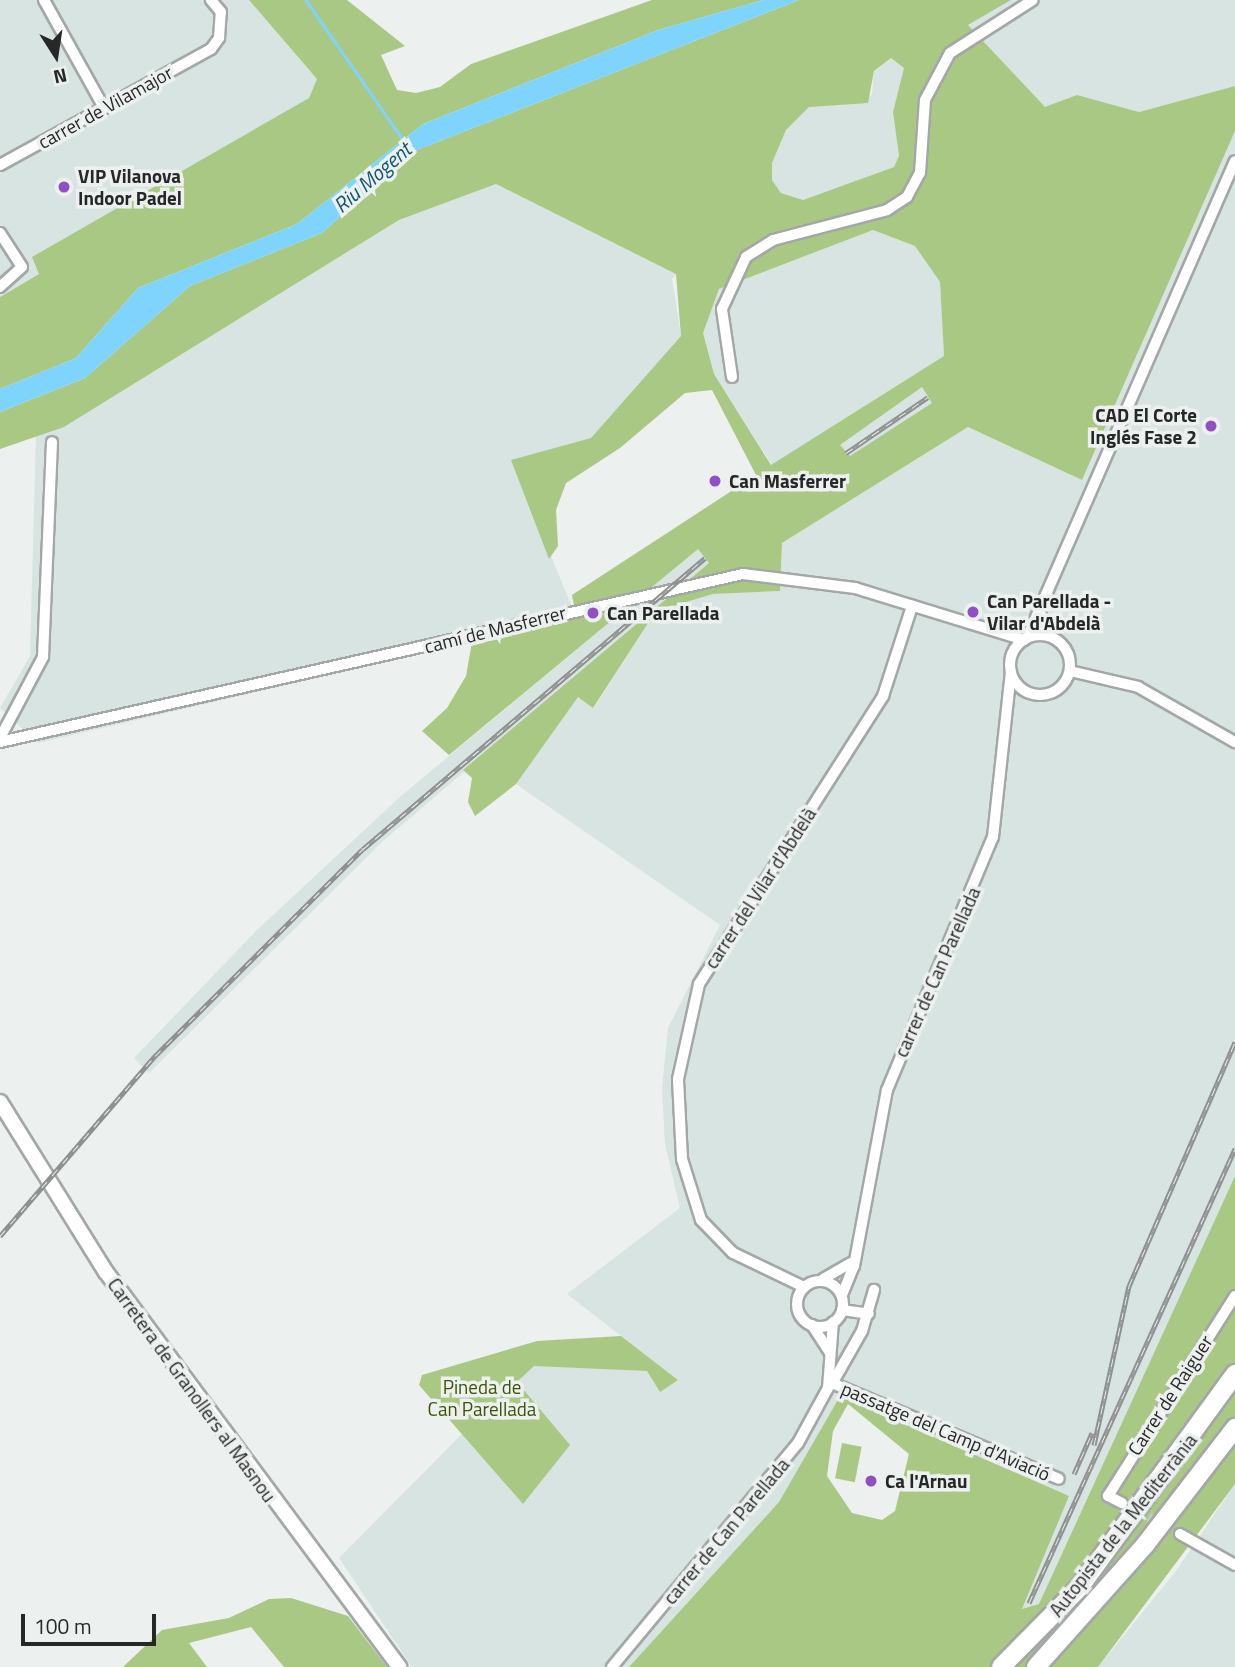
<!DOCTYPE html>
<meta charset="utf-8">
<style>
body{margin:0}
#map{position:relative;width:1235px;height:1667px;overflow:hidden;background:#ecf0ef;font-family:"Titillium Web",sans-serif}
div>[style]{position:absolute}
.built>*{inset:0;background:#d7e4e1}
.green>*{inset:0;background:#a9c884;transform-origin:0 0}
.water>*{inset:0;background:#7ed4fd}
.stream>*{height:2.5px;margin:-1.25px;padding:0 1.25px;transform-origin:1.25px;border-radius:1.25px;background:#7ed4fd}
.minor-tunnel>*{height:10px;margin-top:-5px;transform-origin:0;background:repeating-linear-gradient(90deg,#c4c8c7 0 10px,transparent 0 15px)}
.roads{filter:drop-shadow(2px 0 #a3a7a6) drop-shadow(-2px 0 #a3a7a6) drop-shadow(0 2px #a3a7a6) drop-shadow(0 -2px #a3a7a6)}
.minor>*{height:10px;margin:-5px;padding:0 5px;transform-origin:5px;border-radius:5px;background:#fff}
.minor>.ring{margin:-5px;padding:0;box-sizing:content-box;background:none;border:10px solid #fff;border-radius:50%}
.secondary>*{height:14px;margin:-7px;padding:0 7px;transform-origin:7px;border-radius:7px;background:#fff}
.motorway>*{height:18px;margin:-9px;padding:0 9px;transform-origin:9px;border-radius:9px;background:#fff}
.rail>*{height:5px;margin-top:-2.5px;transform-origin:0;background:repeating-linear-gradient(90deg,#ecf0ef 0 8px,#8f9191 0 16px);box-sizing:border-box;border-block:2px solid #8f9191}
.dots>*{width:19px;height:19px;translate:-50% -50%;box-sizing:border-box;border:4px solid #ecf0ef;border-radius:50%}
span{translate:-50% -50%;white-space:nowrap;text-align:center;line-height:1.15;-webkit-text-stroke:7px #ecf0ef;paint-order:stroke}
.street-label{font-size:19px;color:#262727}
.poi-label{font-size:19px;color:#262727;font-weight:700}
.left{translate:0 -50%;text-align:left}
.right{translate:-100% -50%;text-align:right}
.park-label{font-size:19px;color:#395402}
.water-label{font-size:21px;color:#115672;font-style:italic}
.north{position:absolute;left:21px;top:21px;width:70px;height:70px;-webkit-text-stroke:5px #ecf0ef;paint-order:stroke;rotate:168deg;font-size:19px;font-weight:700;line-height:28px;text-align:center;color:#262727}
.north::after{content:'';display:block;margin:auto;width:24px;height:32px;background:#262727;clip-path:polygon(50% 0,100% 100%,50% 72%,0 100%)}
.scale{position:absolute;left:21px;top:1614px;width:135px;height:32px;box-sizing:border-box;border:4px solid #262727;border-top:0;padding-left:9px;font-size:21px;line-height:24px;white-space:nowrap;color:#262727;-webkit-text-stroke:5px #ecf0ef;paint-order:stroke}
</style>
<div id="map">
<div class="built">
<i style="clip-path:polygon(0 0,249px 0,317px 79px,309px 98px,33px 257px,39px 274px,0 297px)"></i>
<i style="clip-path:polygon(1011px 0,1235px 0,1235px 86px,1139px 112px,1077px 95px,1045px 108px,968px 25px)"></i>
<i style="clip-path:polygon(891px 58px,905px 68px,893px 112px,899px 157px,894px 167px,803px 200px,781px 193px,772px 180px,772px 163px,786px 130px,809px 107px,872px 95px,874px 72px)"></i>
<i style="clip-path:polygon(1235px 131px,1235px 1176px,1040px 1604px,1022px 1609px,1068px 1496px,840px 1396px,779px 1502px,629px 1667px,412px 1667px,339px 1558px,462px 1434px,523px 1504px,517px 1382px,534px 1365px,647px 1371px,678px 1380px,567px 1294px,680px 1208px,665px 1144px,662px 1088px,668px 1028px,720px 925px,516px 784px,578px 696px,594px 708px,656px 611px,713px 594px,780px 591px,782px 543px,968px 427px,1082px 480px)"></i>
<i style="clip-path:polygon(496px 184px,677px 274px,672px 279px,681px 336px,591px 438px,512px 461px,576px 617px,38px 743px,0 708px,30px 656px,36px 434px,64px 427px,399px 220px)"></i>
<i style="clip-path:polygon(873px 230px,915px 246px,940px 282px,944px 356px,772px 465px,714px 374px,702px 333px,719px 289px)"></i>
<i style="clip-path:polygon(922px 387px,933px 403px,849px 457px,840px 445px)"></i>
<i style="clip-path:polygon(699px 548px,709px 563px,383px 841px,149px 1073px,134px 1058px,257px 930px,401px 796px)"></i>
<i style="clip-path:polygon(1235px 1484px,1235px 1667px,1098px 1667px,1176px 1571px)"></i>
</div>
<div class="green">
<i style="clip-path:polygon(249px 0,347px 0,405px 46px,381px 55px,397px 90px,416px 93px,440px 87px,471px 64px,652px 0,763px 0,658px 30px,423px 124px,297px 224px,138px 288px,76px 358px,0 389px,0 297px,39px 274px,32px 257px,309px 98px,317px 79px)"></i>
<i style="clip-path:polygon(evenodd,799px 0,1011px 0,968px 25px,1045px 107px,1077px 95px,1139px 112px,1235px 86px,1235px 131px,1082px 480px,968px 427px,782px 543px,780px 591px,713px 594px,656px 611px,593px 708px,578px 697px,516px 784px,475px 816px,468px 802px,472px 778px,463px 770px,709px 563px,698px 549px,449px 755px,422px 731px,447px 708px,466px 676px,472px 642px,576px 617px,572px 595px,756px 475px,712px 390px,685px 393px,620px 448px,566px 483px,556px 510px,558px 546px,549px 559px,511px 460px,591px 438px,681px 336px,676px 274px,496px 184px,399px 220px,64px 427px,0 449px,0 412px,85px 378px,190px 286px,322px 233px,412px 152px,799px 0,891px 58px,904px 68px,893px 112px,899px 156px,894px 167px,803px 200px,781px 193px,772px 180px,772px 163px,786px 130px,809px 107px,868px 103px,874px 71px,891px 58px,799px 0,873px 230px,915px 246px,940px 282px,944px 356px,771px 465px,714px 374px,703px 333px,719px 289px,873px 230px,799px 0,922px 387px,932px 403px,850px 456px,840px 445px,922px 387px)"></i>
<i style="clip-path:polygon(evenodd,1235px 1176px,1235px 1484px,1098px 1667px,629px 1667px,779px 1502px,840px 1396px,1069px 1496px,1022px 1609px,1039px 1604px,1235px 1176px,848px 1404px,909px 1454px,895px 1511px,882px 1520px,852px 1513px,827px 1476px,833px 1431px,848px 1404px)"></i>
<i style="clip-path:polygon(621px 1336px,678px 1380px,660px 1392px,647px 1371px,534px 1366px,517px 1382px,570px 1445px,523px 1504px,419px 1385px,422px 1375px,537px 1341px)"></i>
<i style="left:842px;top:1443px;width:20px;height:36px;rotate:11deg"></i>
<i style="clip-path:polygon(291px 1598px,348px 1616px,387px 1667px,284px 1667px,251px 1627px,189px 1643px,207px 1667px,123px 1667px,162px 1630px,229px 1618px,269px 1599px)"></i>
</div>
<div class="water">
<i style="clip-path:polygon(763px 0,799px 0,412px 152px,322px 233px,190px 286px,85px 378px,0 412px,0 389px,76px 358px,138px 288px,297px 224px,423px 124px,658px 30px)"></i>
</div>
<div class="stream">
<i style="left:306px;top:0;width:172px;rotate:55.2deg"></i>
</div>
<div class="minor-tunnel">
<i style="left:1122px;top:1503px;width:66px;rotate:28.1deg"></i>
</div>
<div class="roads">
<div class="minor">
<i style="left:44px;top:0;width:124px;rotate:60.9deg"></i>
<i style="left:0;top:165px;width:241px;rotate:-28.8deg"></i>
<i style="left:211px;top:49px;width:14px;rotate:-54deg"></i>
<i style="left:219px;top:38px;width:26px;rotate:-86deg"></i>
<i style="left:221px;top:12px;width:16px;rotate:-130deg"></i>
<i style="left:0;top:233px;width:40px;rotate:57.1deg"></i>
<i style="left:22px;top:267px;width:30px;rotate:138deg"></i>
<i style="left:732px;top:377px;width:69px;rotate:-98.4deg"></i>
<i style="left:722px;top:309px;width:57px;rotate:-65.2deg"></i>
<i style="left:746px;top:257px;width:32px;rotate:-32deg"></i>
<i style="left:773px;top:240px;width:118px;rotate:-14.7deg"></i>
<i style="left:887px;top:210px;width:24px;rotate:-33deg"></i>
<i style="left:907px;top:197px;width:27px;rotate:-62deg"></i>
<i style="left:920px;top:173px;width:73px;rotate:-86.1deg"></i>
<i style="left:925px;top:100px;width:53px;rotate:-62deg"></i>
<i style="left:950px;top:53px;width:98px;rotate:-32.6deg"></i>
<i style="left:1039px;top:608px;width:28px;rotate:75deg"></i>
<i class="ring" style="left:1010px;top:635px;width:50px;height:50px"></i>
<i style="left:1027px;top:638px;width:520px;rotate:-66.44deg"></i>
<i style="left:1070px;top:671px;width:70px;rotate:13.2deg"></i>
<i style="left:1138px;top:687px;width:112px;rotate:29.6deg"></i>
<i style="left:0;top:738px;width:92px;rotate:-62deg"></i>
<i style="left:43px;top:657px;width:215px;rotate:-87.6deg"></i>
<i style="left:0;top:742px;width:762px;rotate:-12.74deg"></i>
<i style="left:743px;top:574px;width:113px;rotate:7.1deg"></i>
<i style="left:855px;top:588px;width:177px;rotate:17.1deg"></i>
<i style="left:823px;top:1279px;width:32px;rotate:-30deg"></i>
<i class="ring" style="left:797px;top:1281px;width:36px;height:36px"></i>
<i style="left:804px;top:1287px;width:79px;rotate:-154.4deg"></i>
<i style="left:733px;top:1253px;width:46px;rotate:-134.1deg"></i>
<i style="left:701px;top:1220px;width:64px;rotate:-107.3deg"></i>
<i style="left:682px;top:1159px;width:80px;rotate:-92.9deg"></i>
<i style="left:678px;top:1079px;width:97px;rotate:-77.5deg"></i>
<i style="left:699px;top:984px;width:342px;rotate:-57.4deg"></i>
<i style="left:883px;top:696px;width:95px;rotate:-72.1deg"></i>
<i style="left:842px;top:1295px;width:31px;rotate:-68deg"></i>
<i style="left:854px;top:1266px;width:179px;rotate:-79.4deg"></i>
<i style="left:887px;top:1090px;width:274px;rotate:-67.3deg"></i>
<i style="left:993px;top:837px;width:166px;rotate:-83.8deg"></i>
<i style="left:842px;top:1310px;width:27px;rotate:8deg"></i>
<i style="left:812px;top:1325px;width:33px;rotate:57deg"></i>
<i style="left:833px;top:1382px;width:59px;rotate:-60.4deg"></i>
<i style="left:862px;top:1331px;width:43px;rotate:-73.7deg"></i>
<i style="left:832px;top:1383px;width:246px;rotate:22.9deg"></i>
<i style="left:1122px;top:1503px;width:16px;rotate:-153deg"></i>
<i style="left:1108px;top:1496px;width:237px;rotate:-57.6deg"></i>
<i style="left:1180px;top:1534px;width:63px;rotate:29.4deg"></i>
<i style="left:612px;top:1667px;width:291px;rotate:-50.3deg"></i>
<i style="left:798px;top:1443px;width:63px;rotate:-61.4deg"></i>
<i style="left:828px;top:1388px;width:66px;rotate:-85.7deg"></i>
</div>
<div class="secondary">
<i style="left:0;top:1102px;width:200px;rotate:58.1deg"></i>
<i style="left:106px;top:1272px;width:492px;rotate:53.4deg"></i>
</div>
<div class="motorway">
<i style="left:1001px;top:1667px;width:111px;rotate:-45.4deg"></i>
<i style="left:1079px;top:1588px;width:265px;rotate:-53.9deg"></i>
<i style="left:1036px;top:1667px;width:164px;rotate:-48.2deg"></i>
<i style="left:1145px;top:1545px;width:148px;rotate:-52.4deg"></i>
</div>
</div>
<div class="rail">
<i style="left:846px;top:453px;width:99px;rotate:-34.3deg"></i>
<i style="left:0;top:1236px;width:238px;rotate:-49.3deg"></i>
<i style="left:155px;top:1056px;width:293px;rotate:-44.9deg"></i>
<i style="left:363px;top:849px;width:449px;rotate:-40.4deg"></i>
<i style="left:1094px;top:1445px;width:163px;rotate:-77.6deg"></i>
<i style="left:1129px;top:1286px;width:266px;rotate:-66.5deg"></i>
<i style="left:1074px;top:1474px;width:45px;rotate:-66.3deg"></i>
<i style="left:1029px;top:1603px;width:499px;rotate:-65.6deg"></i>
</div>
<div class="dots">
<i style="left:64px;top:187px;background:#914fc4"></i>
<i style="left:1211px;top:426px;background:#914fc4"></i>
<i style="left:715px;top:481px;background:#914fc4"></i>
<i style="left:973px;top:612px;background:#914fc4"></i>
<i style="left:593px;top:613px;background:#914fc4"></i>
<i style="left:871px;top:1481px;background:#914fc4"></i>
</div>
<div class="street-label">
<span style="left:105px;top:107px;rotate:-29deg">carrer de Vilamajor</span>
<span style="left:495px;top:629px;rotate:-14deg">camí de Masferrer</span>
<span style="left:760px;top:888px;rotate:-57deg">carrer del Vilar d'Abdelà</span>
<span style="left:937px;top:972px;rotate:-66deg">carrer de Can Parellada</span>
<span style="left:192px;top:1390px;rotate:54deg">Carretera de Granollers al Masnou</span>
<span style="left:1170px;top:1395px;rotate:-57deg">Carrer de Raiguer</span>
<span style="left:946px;top:1431px;rotate:23deg">passatge del Camp d'Aviació</span>
<span style="left:1123px;top:1525px;rotate:-52deg">Autopista de la Mediterrània</span>
<span style="left:726px;top:1531px;rotate:-50deg">carrer de Can Parellada</span>
</div>
<div class="poi-label">
<span class="left" style="left:78px;top:187px">VIP Vilanova<br>Indoor Padel</span>
<span class="right" style="left:1197px;top:426px">CAD El Corte<br>Inglés Fase 2</span>
<span class="left" style="left:729px;top:481px">Can Masferrer</span>
<span class="left" style="left:987px;top:612px">Can Parellada -<br>Vilar d'Abdelà</span>
<span class="left" style="left:607px;top:613px">Can Parellada</span>
<span class="left" style="left:885px;top:1481px">Ca l'Arnau</span>
</div>
<div class="park-label">
<span style="left:482px;top:1398px">Pineda de<br>Can Parellada</span>
</div>
<div class="water-label">
<span style="left:372px;top:177px;rotate:-41deg">Riu Mogent</span>
</div>
<div class="north">N</div>
<div class="scale">100 m</div>
</div>
